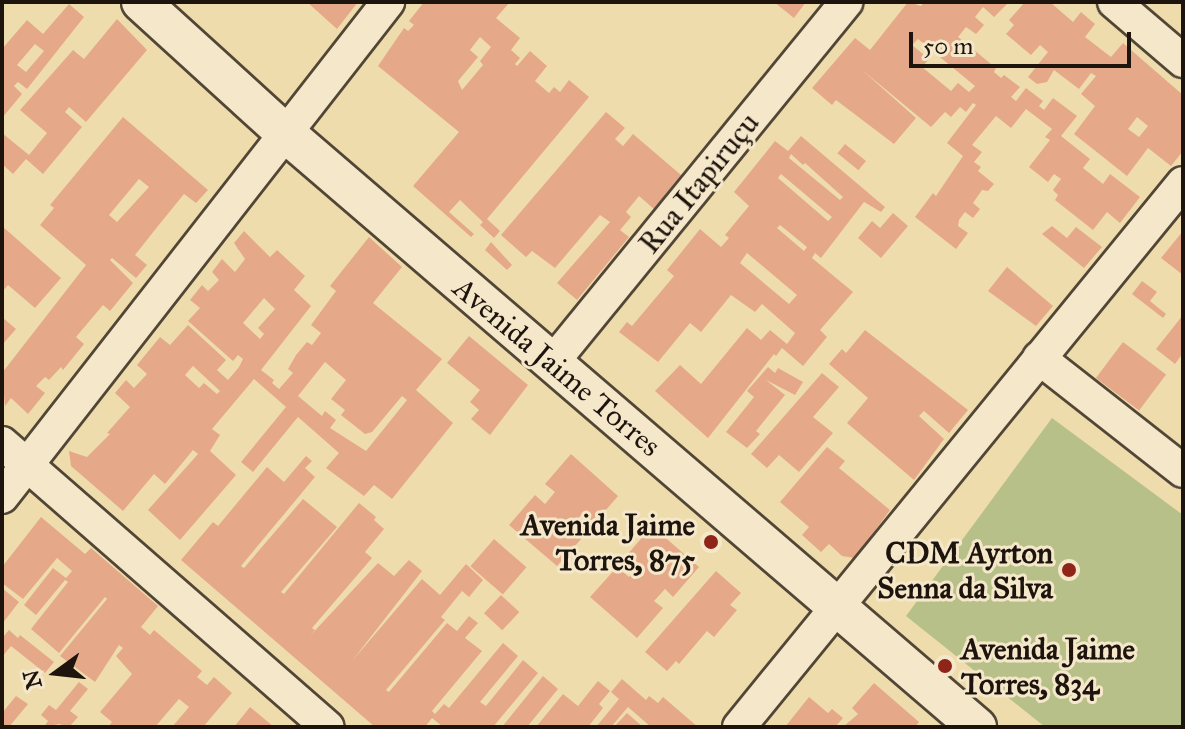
<!DOCTYPE html>
<meta charset="utf-8">
<style>
body{margin:0}
#map{position:relative;width:1185px;height:729px;overflow:hidden;background:#efdcad;font-family:"IM FELL Great Primer",serif}
div>[style]{position:absolute}
.green>*{inset:0;background:#b8c08a}
.building>*{inset:0;background:#e5a989;transform-origin:0 0}
.roads{filter:drop-shadow(2px 0 #524636) drop-shadow(-2px 0 #524636) drop-shadow(0 2px #524636) drop-shadow(0 -2px #524636)}
.minor>*{height:32px;margin:-16px;padding:0 16px;transform-origin:16px;border-radius:16px;background:#f5e8ca}
.tertiary>*{height:38px;margin:-19px;padding:0 19px;transform-origin:19px;border-radius:19px;background:#f5e8ca}
.dots>*{width:22px;height:22px;translate:-50% -50%;box-sizing:border-box;border:4px solid #f5e8ca;border-radius:50%}
span{translate:-50% -50%;white-space:nowrap;text-align:center;line-height:1.15;-webkit-text-stroke:6px #f5e8ca;paint-order:stroke}
.street-label{font-size:30px;color:#1e140e}
.poi-label{font-size:30px;color:#1e140e;font-weight:700}
.right{translate:-100% -50%;text-align:right}
.left{translate:0 -50%;text-align:left}
.frame{position:absolute;inset:0;border:4px solid #1e140e;pointer-events:none}
.north{position:absolute;left:16px;top:633px;width:80px;height:80px;-webkit-text-stroke:6px #f5e8ca;paint-order:stroke;rotate:255deg;font-size:22px;font-weight:700;line-height:32px;text-align:center;color:#1e140e}
.north::after{content:'';display:block;margin:auto;width:28px;height:36px;background:#1e140e;clip-path:polygon(50% 0,100% 100%,50% 72%,0 100%)}
.scale{position:absolute;left:909px;top:32px;width:222px;height:36px;box-sizing:border-box;border:4px solid #1e140e;border-top:0;padding-left:10px;font-size:24px;line-height:28px;white-space:nowrap;color:#1e140e;-webkit-text-stroke:6px #f5e8ca;paint-order:stroke}
</style>
<div id="map">
<div class="green">
<i style="clip-path:polygon(1052px 418px,1183px 515px,1183px 727px,1045px 727px,906px 616px)"></i>
</div>
<div class="building">
<i style="clip-path:polygon(307px 2px,358px 2px,337px 29px)"></i>
<i style="clip-path:polygon(evenodd,424px 2px,510px 2px,496px 18px,520px 38px,511px 50px,520px 58px,515px 64px,517px 66px,530px 51px,547px 66px,535px 81px,549px 93px,554px 87px,560px 92px,569px 80px,589px 97px,487px 219px,500px 231px,494px 238px,480px 225px,483px 222px,460px 200px,449px 212px,474px 234px,471px 237px,413px 186px,459px 132px,378px 66px,404px 28px,408px 31px,414px 25px,409px 21px,424px 2px,480px 37px,491px 47px,480px 61px,483px 65px,462px 90px,458px 81px,478px 57px,470px 50px,480px 37px)"></i>
<i style="clip-path:polygon(774px 2px,806px 2px,794px 18px)"></i>
<i style="clip-path:polygon(evenodd,908px 2px,921px 6px,924px 2px,1009px 2px,994px 17px,983px 7px,975px 17px,984px 25px,976px 34px,966px 27px,958px 37px,996px 68px,994px 72px,1001px 78px,1004px 75px,1020px 87px,1011px 97px,1016px 101px,1026px 88px,1043px 101px,1039px 106px,1044px 110px,1053px 98px,1077px 116px,1061px 136px,1090px 159px,1083px 168px,1103px 184px,1110px 174px,1140px 197px,1120px 223px,1107px 212px,1093px 230px,1055px 200px,1058px 195px,1053px 190px,1061px 179px,1054px 174px,1048px 182px,1029px 167px,1050px 140px,1045px 137px,1052px 129px,1026px 109px,1011px 128px,996px 116px,972px 145px,982px 152px,974px 162px,981px 167px,978px 171px,994px 184px,988px 191px,982px 190px,973px 203px,980px 209px,973px 218px,965px 212px,959px 220px,958px 226px,968px 233px,956px 249px,915px 217px,933px 193px,936px 196px,963px 156px,947px 143px,976px 105px,973px 103px,966px 112px,960px 107px,951px 117px,945px 112px,931px 127px,862px 70px,916px 118px,894px 144px,836px 100px,832px 105px,812px 88px,855px 38px,870px 50px,908px 2px,918px 39px,975px 86px,969px 92px,958px 83px,951px 91px,922px 67px,929px 59px,912px 45px,918px 39px)"></i>
<i style="clip-path:polygon(evenodd,1025px 2px,1050px 2px,1073px 22px,1081px 12px,1095px 24px,1085px 37px,1111px 57px,1123px 43px,1183px 95px,1183px 151px,1171px 166px,1148px 148px,1127px 176px,1074px 134px,1095px 106px,1081px 94px,1096px 76px,1091px 73px,1079px 89px,1054px 70px,1047px 82px,1037px 84px,1028px 77px,1048px 52px,1040px 45px,1031px 55px,1006px 34px,1014px 25px,1009px 20px,1025px 2px,1137px 117px,1148px 126px,1139px 137px,1128px 129px,1137px 117px)"></i>
<i style="clip-path:polygon(evenodd,69px 4px,84px 17px,27px 89px,18px 82px,14px 86px,22px 94px,2px 118px,2px 49px,27px 20px,43px 34px,69px 4px,35px 44px,44px 51px,26px 72px,17px 65px,35px 44px)"></i>
<i style="clip-path:polygon(117px 19px,147px 50px,86px 122px,69px 107px,65px 112px,82px 127px,43px 174px,26px 159px,13px 174px,2px 164px,2px 133px,29px 155px,47px 133px,20px 110px,73px 50px,84px 59px)"></i>
<i style="clip-path:polygon(606px 112px,625px 128px,615px 139px,623px 146px,633px 134px,681px 175px,654px 209px,639px 196px,626px 212px,631px 217px,620px 230px,629px 237px,577px 300px,557px 283px,610px 222px,600px 215px,555px 268px,532px 251px,526px 257px,501px 235px)"></i>
<i style="clip-path:polygon(evenodd,123px 117px,208px 190px,196px 203px,184px 194px,158px 226px,135px 255px,147px 265px,136px 278px,112px 258px,110px 260px,133px 283px,110px 311px,103px 305px,76px 337px,84px 344px,63px 370px,61px 367px,49px 380px,45px 377px,36px 386px,45px 393px,28px 414px,11px 398px,5px 406px,2px 373px,86px 265px,40px 225px,54px 208px,50px 205px,123px 117px,139px 179px,149px 187px,117px 222px,109px 215px,139px 179px)"></i>
<i style="clip-path:polygon(evenodd,801px 136px,885px 207px,881px 212px,864px 202px,821px 258px,815px 253px,812px 258px,853px 292px,820px 330px,827px 337px,803px 366px,782px 348px,776px 356px,774px 354px,708px 438px,655px 391px,680px 365px,701px 384px,747px 328px,761px 340px,770px 330px,787px 344px,795px 333px,762px 304px,755px 312px,731px 295px,701px 332px,690px 323px,658px 362px,619px 332px,627px 322px,632px 326px,674px 276px,667px 270px,700px 229px,721px 247px,729px 238px,725px 235px,749px 206px,734px 192px,775px 141px,788px 151px,801px 136px,791px 154px,803px 165px,805px 163px,843px 197px,840px 200px,789px 158px,791px 154px,801px 136px,781px 174px,832px 217px,828px 221px,778px 178px,781px 174px,801px 136px,780px 225px,807px 247px,804px 251px,777px 228px,780px 225px,801px 136px,747px 253px,797px 295px,789px 304px,740px 263px,747px 253px)"></i>
<i style="left:845px;top:144px;width:27px;height:12px;rotate:39deg"></i>
<i style="clip-path:polygon(893px 213px,908px 226px,881px 258px,858px 238px,872px 221px,880px 228px)"></i>
<i style="clip-path:polygon(2px 226px,61px 278px,35px 308px,8px 285px,2px 292px)"></i>
<i style="clip-path:polygon(1052px 226px,1067px 238px,1076px 227px,1102px 247px,1084px 268px,1042px 234px)"></i>
<i style="clip-path:polygon(evenodd,244px 231px,270px 257px,277px 250px,305px 276px,294px 290px,311px 306px,261px 370px,274px 380px,272px 383px,279px 389px,293px 373px,288px 369px,296px 355px,307px 342px,312px 345px,321px 333px,311px 325px,336px 291px,330px 286px,369px 237px,402px 267px,373px 303px,442px 359px,416px 390px,453px 423px,392px 499px,374px 485px,364px 496px,326px 468px,339px 453px,298px 417px,253px 472px,241px 462px,286px 407px,254px 379px,212px 429px,220px 435px,210px 451px,236px 475px,180px 540px,148px 510px,198px 454px,193px 450px,165px 484px,154px 474px,123px 511px,71px 466px,69px 451px,87px 457px,110px 434px,107px 433px,130px 407px,115px 393px,126px 380px,134px 388px,147px 374px,137px 365px,160px 337px,170px 345px,188px 325px,226px 360px,217px 370px,228px 380px,239px 367px,243px 359px,238px 355px,233px 361px,188px 321px,200px 308px,190px 300px,202px 285px,208px 291px,219px 280px,212px 272px,222px 259px,235px 272px,245px 259px,234px 243px,244px 231px,264px 298px,275px 309px,258px 328px,264px 334px,260px 339px,243px 323px,264px 298px,244px 231px,325px 362px,346px 380px,331px 399px,345px 410px,341px 415px,365px 434px,372px 432px,402px 396px,407px 400px,366px 451px,330px 428px,336px 420px,325px 411px,322px 416px,298px 396px,325px 362px,244px 231px,193px 366px,220px 391px,217px 394px,204px 383px,199px 388px,185px 375px,193px 366px)"></i>
<i style="clip-path:polygon(1183px 231px,1183px 275px,1161px 258px)"></i>
<i style="clip-path:polygon(491px 242px,512px 265px,507px 270px,485px 250px)"></i>
<i style="clip-path:polygon(1007px 267px,1053px 306px,1036px 326px,988px 291px)"></i>
<i style="clip-path:polygon(1142px 281px,1157px 292px,1150px 301px,1166px 314px,1163px 318px,1132px 294px)"></i>
<i style="clip-path:polygon(1183px 315px,1183px 353px,1175px 364px,1156px 349px)"></i>
<i style="clip-path:polygon(2px 317px,16px 329px,2px 345px)"></i>
<i style="clip-path:polygon(865px 330px,968px 410px,949px 433px,924px 411px,919px 416px,944px 439px,914px 480px,847px 423px,868px 398px,829px 364px,842px 349px,846px 353px)"></i>
<i style="clip-path:polygon(469px 336px,528px 385px,490px 435px,471px 419px,479px 410px,470px 402px,480px 390px,447px 363px)"></i>
<i style="left:1123px;top:342px;width:54px;height:45px;rotate:37deg"></i>
<i style="clip-path:polygon(768px 367px,775px 373px,778px 368px,803px 382px,795px 395px,766px 380px,785px 395px,756px 431px,760px 434px,747px 448px,726px 432px,754px 397px,747px 391px)"></i>
<i style="clip-path:polygon(822px 373px,839px 387px,813px 417px,833px 433px,799px 472px,779px 455px,767px 468px,751px 454px)"></i>
<i style="clip-path:polygon(827px 447px,845px 461px,839px 468px,890px 510px,855px 558px,842px 556px,829px 544px,821px 552px,802px 535px,809px 527px,780px 502px)"></i>
<i style="clip-path:polygon(571px 454px,618px 496px,593px 525px,581px 515px,570px 528px,582px 538px,557px 566px,509px 525px,535px 495px,545px 504px,555px 492px,545px 484px)"></i>
<i style="clip-path:polygon(306px 456px,312px 461px,305px 468px,315px 477px,241px 566px,244px 568px,303px 499px,337px 527px,281px 592px,284px 594px,359px 503px,376px 517px,374px 520px,384px 529px,365px 552px,372px 558px,312px 628px,315px 630px,308px 638px,378px 563px,394px 576px,409px 560px,422px 571px,352px 661px,422px 579px,440px 595px,466px 564px,483px 580px,469px 597px,462px 591px,441px 617px,445px 620px,386px 690px,389px 692px,447px 623px,457px 631px,469px 616px,478px 623px,465px 638px,482px 651px,432px 711px,435px 714px,444px 704px,449px 708px,503px 643px,518px 656px,480px 702px,486px 706px,523px 660px,538px 673px,493px 727px,443px 727px,432px 718px,425px 727px,375px 727px,181px 560px,213px 522px,218px 526px,267px 467px,284px 482px)"></i>
<i style="clip-path:polygon(41px 517px,85px 554px,91px 548px,158px 606px,141px 627px,150px 635px,154px 630px,202px 671px,197px 677px,207px 685px,214px 677px,232px 693px,203px 727px,172px 727px,189px 707px,179px 699px,155px 727px,108px 727px,112px 722px,100px 712px,132px 674px,116px 656px,123px 648px,119px 645px,95px 682px,60px 656px,107px 599px,105px 597px,59px 653px,31px 629px,68px 582px,65px 580px,36px 615px,24px 605px,53px 568px,66px 578px,72px 571px,57px 558px,23px 599px,2px 583px,2px 567px)"></i>
<i style="clip-path:polygon(652px 526px,699px 567px,673px 597px,665px 589px,654px 601px,663px 608px,637px 638px,590px 597px,617px 567px,629px 577px,639px 566px,626px 556px)"></i>
<i style="left:494px;top:539px;width:43px;height:36px;rotate:41deg"></i>
<i style="clip-path:polygon(716px 571px,741px 593px,730px 605px,737px 610px,714px 637px,707px 631px,679px 664px,676px 661px,667px 671px,645px 652px)"></i>
<i style="clip-path:polygon(2px 588px,19px 602px,2px 624px)"></i>
<i style="left:501px;top:595px;width:25px;height:25px;rotate:43deg"></i>
<i style="clip-path:polygon(9px 630px,18px 638px,20px 635px,54px 662px,45px 673px,11px 646px,2px 657px,2px 638px)"></i>
<i style="clip-path:polygon(543px 676px,558px 689px,527px 727px,502px 727px)"></i>
<i style="clip-path:polygon(622px 679px,646px 700px,649px 696px,658px 703px,663px 697px,698px 727px,651px 727px,628px 707px,611px 727px,596px 727px,619px 699px,611px 692px)"></i>
<i style="clip-path:polygon(598px 681px,610px 691px,599px 704px,603px 708px,588px 727px,536px 727px,563px 694px,578px 706px)"></i>
<i style="clip-path:polygon(79px 682px,88px 689px,70px 711px,78px 717px,69px 727px,59px 724px,44px 727px,48px 721px,41px 715px,49px 705px,56px 710px)"></i>
<i style="clip-path:polygon(874px 683px,919px 722px,915px 727px,843px 727px,858px 714px,852px 708px)"></i>
<i style="clip-path:polygon(16px 696px,28px 704px,9px 727px,2px 727px,2px 713px)"></i>
<i style="clip-path:polygon(809px 697px,828px 713px,832px 709px,843px 718px,835px 727px,785px 727px)"></i>
<i style="clip-path:polygon(250px 707px,274px 727px,234px 727px)"></i>
<i style="clip-path:polygon(627px 713px,643px 727px,614px 727px)"></i>
</div>
<div class="roads">
<div class="minor">
<i style="left:1114px;top:2px;width:91px;rotate:40.5deg"></i>
<i style="left:1039px;top:358px;width:183px;rotate:38.1deg"></i>
<i style="left:552px;top:363px;width:466px;rotate:-50.8deg"></i>
<i style="left:2px;top:443px;width:432px;rotate:41.1deg"></i>
<i style="left:2px;top:497px;width:628px;rotate:-52.05deg"></i>
<i style="left:739px;top:727px;width:702px;rotate:-50.78deg"></i>
</div>
<div class="tertiary">
<i style="left:141px;top:2px;width:192px;rotate:42.3deg"></i>
<i style="left:283px;top:131px;width:915px;rotate:40.66deg"></i>
</div>
</div>
<div class="dots">
<i style="left:711px;top:542px;background:#8f2418"></i>
<i style="left:1069px;top:570px;background:#8f2418"></i>
<i style="left:945px;top:666px;background:#8f2418"></i>
</div>
<div class="street-label">
<span style="left:699px;top:183px;rotate:-51deg">Rua Itapiruçu</span>
<span style="left:557px;top:367px;rotate:40deg">Avenida Jaime Torres</span>
</div>
<div class="poi-label">
<span class="right" style="left:695px;top:542px">Avenida Jaime<br>Torres, 875</span>
<span class="right" style="left:1053px;top:570px">CDM Ayrton<br>Senna da Silva</span>
<span class="left" style="left:961px;top:666px">Avenida Jaime<br>Torres, 834</span>
</div>
<div class="frame"></div>
<div class="north">N</div>
<div class="scale">50 m</div>
</div>
